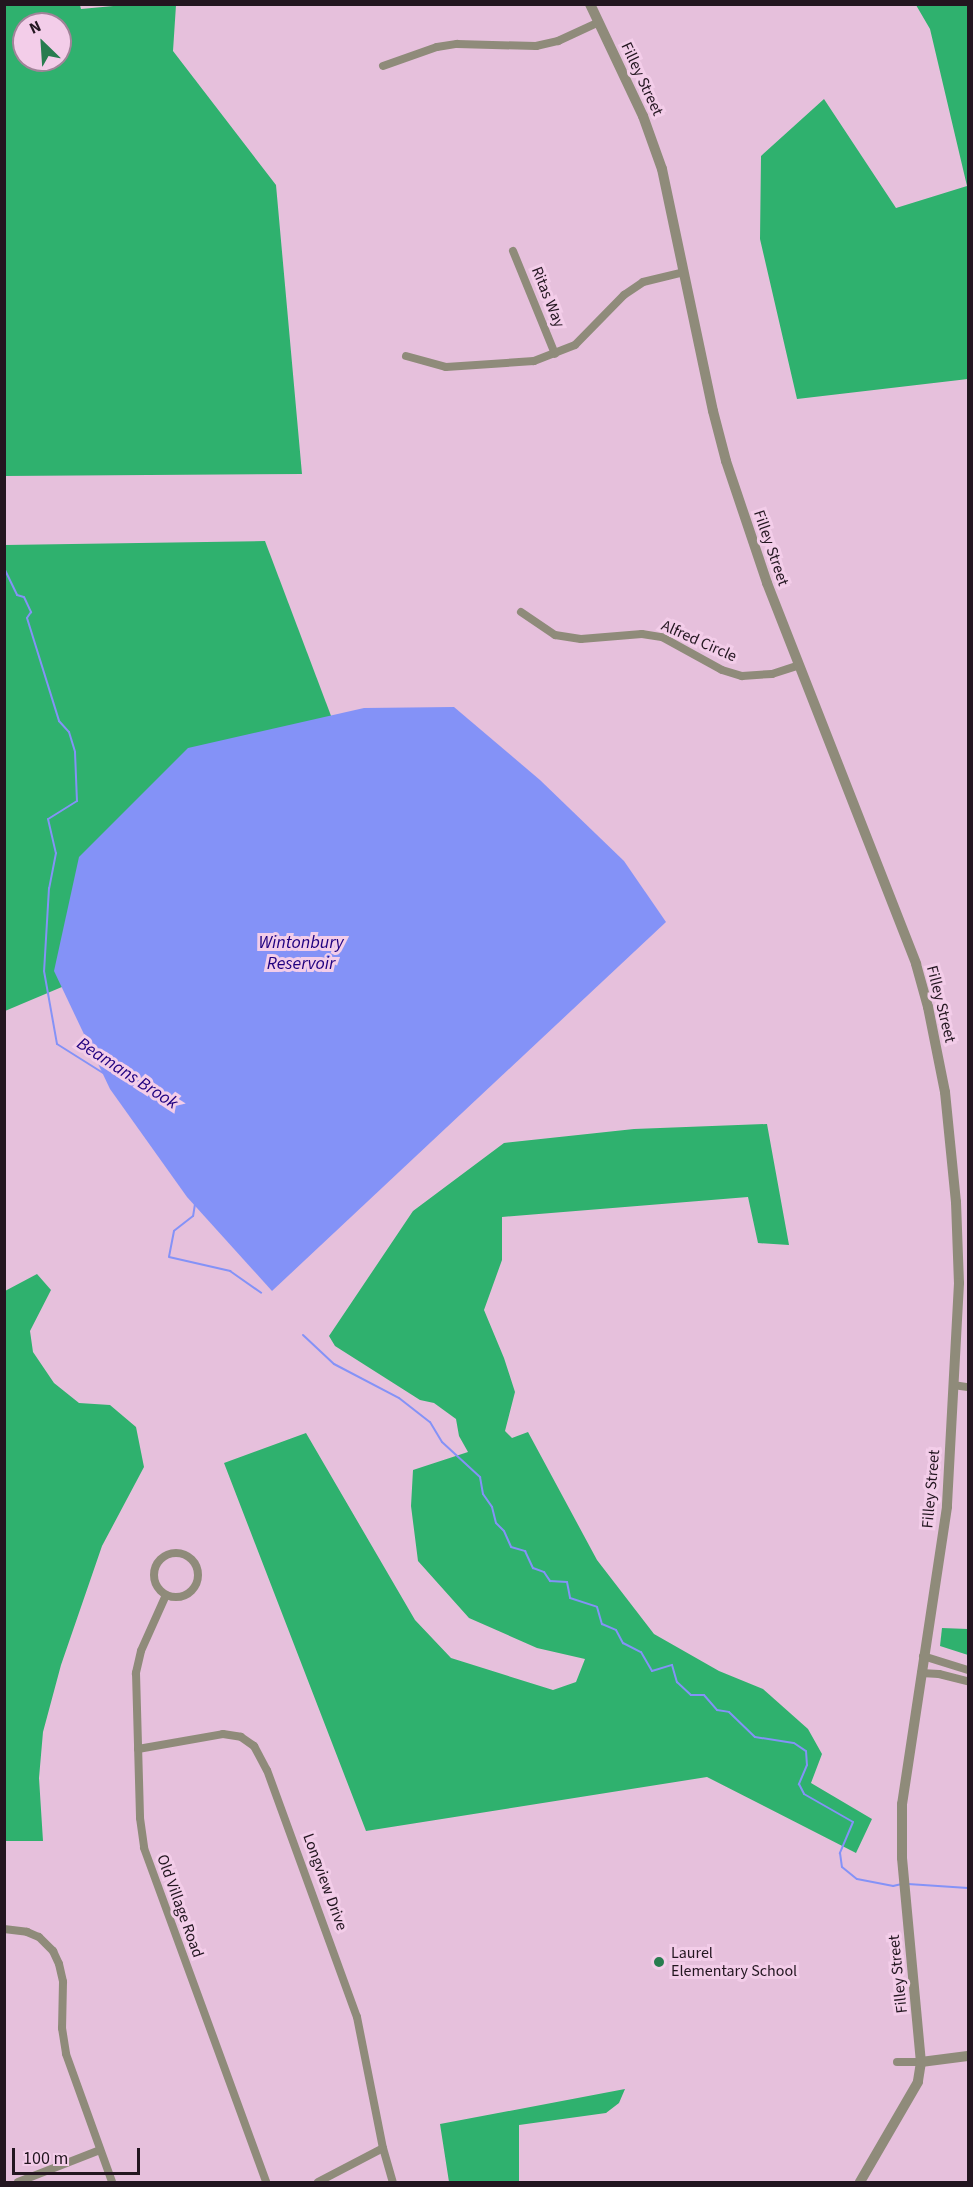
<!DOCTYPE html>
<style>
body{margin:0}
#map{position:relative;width:973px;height:2187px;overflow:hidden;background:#e6c0dc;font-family:"Source Sans 3",sans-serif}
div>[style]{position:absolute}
.forest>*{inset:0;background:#2fb16e}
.water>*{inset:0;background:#8492f7}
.stream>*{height:2px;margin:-1px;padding:0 1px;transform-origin:1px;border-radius:1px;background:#8492f7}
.minor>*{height:8px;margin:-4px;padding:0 4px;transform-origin:4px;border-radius:4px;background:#8f8b7a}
.minor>.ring{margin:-4px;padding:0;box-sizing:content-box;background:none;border:8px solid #8f8b7a;border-radius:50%}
.tertiary>*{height:10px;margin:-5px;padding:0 5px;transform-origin:5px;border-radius:5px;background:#8f8b7a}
.dots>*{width:16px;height:16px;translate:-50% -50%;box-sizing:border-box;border:3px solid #f3cde9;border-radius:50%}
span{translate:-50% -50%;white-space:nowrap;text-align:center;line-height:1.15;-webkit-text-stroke:6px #f3cde9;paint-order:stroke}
.street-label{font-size:16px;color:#231620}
.poi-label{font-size:16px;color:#231620}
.left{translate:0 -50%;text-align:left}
.water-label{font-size:18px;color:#1f007f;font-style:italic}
.frame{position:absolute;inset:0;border:6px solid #231620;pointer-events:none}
.north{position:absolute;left:12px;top:12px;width:60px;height:60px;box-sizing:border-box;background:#f3cde9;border:2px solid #a08499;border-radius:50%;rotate:335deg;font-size:16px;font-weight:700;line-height:24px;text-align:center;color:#231620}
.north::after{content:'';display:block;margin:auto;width:21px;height:27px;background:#287c4f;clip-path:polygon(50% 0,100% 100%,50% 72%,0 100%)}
.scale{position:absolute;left:12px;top:2148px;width:128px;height:27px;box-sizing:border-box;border:3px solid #231620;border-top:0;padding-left:8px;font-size:18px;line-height:21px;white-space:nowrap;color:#231620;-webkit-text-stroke:4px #f3cde9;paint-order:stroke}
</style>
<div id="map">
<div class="forest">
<i style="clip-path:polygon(evenodd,124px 5px,176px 5px,173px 51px,276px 185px,302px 474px,5px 476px,5px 5px,80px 5px,81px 9px,124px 5px,24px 24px,60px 24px,60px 60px,24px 60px,24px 24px)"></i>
<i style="clip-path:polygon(916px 5px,968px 5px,968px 379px,797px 399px,760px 239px,761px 156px,824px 99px,896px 208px,967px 186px,930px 29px)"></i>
<i style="clip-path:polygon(265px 541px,376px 835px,114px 965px,5px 1011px,5px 545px)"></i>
<i style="clip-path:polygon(767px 1124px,789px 1245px,758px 1243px,748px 1197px,502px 1217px,502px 1260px,484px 1310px,504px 1358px,515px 1392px,505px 1431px,512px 1438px,528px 1432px,597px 1560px,654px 1634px,719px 1671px,763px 1689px,808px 1729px,822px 1754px,811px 1783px,872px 1819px,856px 1853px,707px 1777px,366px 1831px,224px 1463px,306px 1433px,415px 1620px,451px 1658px,553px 1690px,576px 1682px,585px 1659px,537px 1648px,469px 1618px,418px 1561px,411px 1506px,413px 1470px,468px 1452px,459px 1436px,456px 1419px,434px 1403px,420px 1400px,335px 1346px,329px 1336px,413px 1211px,504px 1143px,634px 1129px)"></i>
<i style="clip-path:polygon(37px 1274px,51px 1290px,30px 1331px,33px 1352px,54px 1383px,79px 1403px,110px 1405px,136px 1427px,144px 1467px,102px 1546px,61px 1665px,43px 1732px,39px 1778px,43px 1841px,5px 1841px,5px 1291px)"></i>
<i style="clip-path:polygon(942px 1628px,968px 1629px,968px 1655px,940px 1646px)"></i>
<i style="clip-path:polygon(625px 2089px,619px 2103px,606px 2113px,519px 2125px,519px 2182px,449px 2182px,440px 2124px)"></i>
</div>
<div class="water">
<i style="clip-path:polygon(454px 707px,540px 780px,624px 861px,666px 922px,272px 1291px,187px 1197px,110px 1089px,54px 971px,79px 857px,188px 748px,364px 708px)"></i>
</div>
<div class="stream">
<i style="left:4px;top:568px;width:30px;rotate:64deg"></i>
<i style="left:17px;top:595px;width:7px;rotate:16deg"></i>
<i style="left:24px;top:597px;width:17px;rotate:65deg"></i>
<i style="left:31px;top:612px;width:7px;rotate:124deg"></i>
<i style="left:27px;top:618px;width:108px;rotate:72.7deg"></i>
<i style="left:59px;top:721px;width:15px;rotate:48deg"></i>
<i style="left:69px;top:732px;width:21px;rotate:73deg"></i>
<i style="left:75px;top:752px;width:49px;rotate:87.7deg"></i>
<i style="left:77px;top:801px;width:34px;rotate:148deg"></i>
<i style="left:48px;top:819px;width:35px;rotate:77deg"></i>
<i style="left:56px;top:853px;width:36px;rotate:101deg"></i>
<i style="left:49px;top:888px;width:83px;rotate:93.4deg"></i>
<i style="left:44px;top:971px;width:74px;rotate:79.9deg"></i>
<i style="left:57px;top:1044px;width:54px;rotate:32.2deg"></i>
<i style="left:195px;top:1204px;width:12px;rotate:99deg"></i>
<i style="left:193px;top:1216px;width:24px;rotate:142deg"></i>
<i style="left:174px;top:1231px;width:26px;rotate:101deg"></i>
<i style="left:169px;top:1257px;width:63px;rotate:12.9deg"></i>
<i style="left:230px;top:1271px;width:38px;rotate:35deg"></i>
<i style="left:303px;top:1335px;width:42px;rotate:43.1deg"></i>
<i style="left:334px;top:1364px;width:73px;rotate:27.6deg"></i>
<i style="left:399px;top:1398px;width:39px;rotate:38deg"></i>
<i style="left:430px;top:1422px;width:23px;rotate:59deg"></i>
<i style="left:442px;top:1442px;width:52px;rotate:42.6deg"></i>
<i style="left:480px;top:1477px;width:17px;rotate:80deg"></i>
<i style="left:483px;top:1494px;width:16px;rotate:55deg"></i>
<i style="left:492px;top:1507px;width:16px;rotate:76deg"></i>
<i style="left:496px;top:1523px;width:11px;rotate:45deg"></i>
<i style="left:504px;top:1531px;width:17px;rotate:66deg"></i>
<i style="left:511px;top:1547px;width:15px;rotate:16deg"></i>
<i style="left:525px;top:1551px;width:19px;rotate:65deg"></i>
<i style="left:533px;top:1568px;width:12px;rotate:20deg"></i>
<i style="left:544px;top:1572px;width:11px;rotate:56deg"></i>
<i style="left:550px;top:1581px;width:17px;rotate:3deg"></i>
<i style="left:567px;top:1582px;width:16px;rotate:79deg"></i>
<i style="left:570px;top:1598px;width:28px;rotate:18deg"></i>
<i style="left:597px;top:1607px;width:18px;rotate:74deg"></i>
<i style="left:602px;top:1624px;width:15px;rotate:23deg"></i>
<i style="left:616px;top:1630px;width:15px;rotate:62deg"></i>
<i style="left:623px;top:1643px;width:20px;rotate:27deg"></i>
<i style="left:641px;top:1652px;width:22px;rotate:60deg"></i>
<i style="left:652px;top:1671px;width:21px;rotate:-17deg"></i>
<i style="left:672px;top:1665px;width:18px;rotate:74deg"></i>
<i style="left:677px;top:1682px;width:19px;rotate:43deg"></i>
<i style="left:691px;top:1695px;width:13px"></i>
<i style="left:704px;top:1695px;width:20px;rotate:49deg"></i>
<i style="left:717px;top:1710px;width:12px;rotate:9deg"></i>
<i style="left:729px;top:1712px;width:36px;rotate:44deg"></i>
<i style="left:755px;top:1737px;width:39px;rotate:9deg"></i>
<i style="left:794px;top:1743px;width:14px;rotate:34deg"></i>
<i style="left:806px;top:1751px;width:14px;rotate:86deg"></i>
<i style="left:807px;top:1765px;width:21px;rotate:113deg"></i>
<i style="left:799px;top:1784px;width:11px;rotate:63deg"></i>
<i style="left:804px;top:1794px;width:56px;rotate:29.7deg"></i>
<i style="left:853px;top:1822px;width:34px;rotate:113deg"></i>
<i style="left:840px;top:1853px;width:14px;rotate:82deg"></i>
<i style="left:842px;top:1867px;width:19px;rotate:39deg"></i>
<i style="left:857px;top:1879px;width:37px;rotate:11deg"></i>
<i style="left:893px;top:1886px;width:9px;rotate:-13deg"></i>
<i style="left:908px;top:1884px;width:60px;rotate:3.8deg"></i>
</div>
<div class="minor">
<i style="left:383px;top:66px;width:57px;rotate:-19.4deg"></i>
<i style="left:437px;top:47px;width:20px;rotate:-9deg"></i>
<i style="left:457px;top:44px;width:79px;rotate:1.5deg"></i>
<i style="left:536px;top:46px;width:23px;rotate:-13deg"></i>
<i style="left:558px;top:41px;width:45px;rotate:-24.9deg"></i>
<i style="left:513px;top:251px;width:111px;rotate:67.8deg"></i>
<i style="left:406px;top:356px;width:41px;rotate:15.4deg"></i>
<i style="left:446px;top:367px;width:88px;rotate:-3.9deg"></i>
<i style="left:534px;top:361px;width:44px;rotate:-21.3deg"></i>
<i style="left:575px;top:345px;width:70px;rotate:-45.6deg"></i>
<i style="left:624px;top:295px;width:23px;rotate:-34deg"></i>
<i style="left:643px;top:282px;width:42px;rotate:-13.7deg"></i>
<i style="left:521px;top:612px;width:41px;rotate:34.1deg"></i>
<i style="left:555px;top:635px;width:26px;rotate:9deg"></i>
<i style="left:581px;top:639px;width:61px;rotate:-4.7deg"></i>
<i style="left:642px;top:634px;width:20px;rotate:9deg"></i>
<i style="left:662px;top:637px;width:68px;rotate:28.8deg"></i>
<i style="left:722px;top:670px;width:21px;rotate:17deg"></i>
<i style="left:742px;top:676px;width:30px;rotate:-4deg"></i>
<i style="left:772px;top:674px;width:28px;rotate:-18deg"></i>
<i style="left:953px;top:1385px;width:15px;rotate:8deg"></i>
<i class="ring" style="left:154px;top:1553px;width:36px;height:36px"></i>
<i style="left:166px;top:1595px;width:61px;rotate:114.1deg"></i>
<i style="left:141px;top:1651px;width:23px;rotate:103deg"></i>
<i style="left:136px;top:1673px;width:145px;rotate:88.4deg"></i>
<i style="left:140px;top:1818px;width:30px;rotate:82deg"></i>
<i style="left:144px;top:1848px;width:356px;rotate:69.9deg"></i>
<i style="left:923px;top:1656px;width:47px;rotate:17.3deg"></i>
<i style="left:921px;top:1673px;width:18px;rotate:3deg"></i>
<i style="left:939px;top:1674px;width:30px;rotate:14deg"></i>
<i style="left:138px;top:1749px;width:86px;rotate:-10deg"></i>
<i style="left:223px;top:1734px;width:18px;rotate:9deg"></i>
<i style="left:241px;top:1737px;width:16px;rotate:35deg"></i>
<i style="left:254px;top:1746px;width:27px;rotate:62deg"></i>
<i style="left:267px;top:1770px;width:263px;rotate:70deg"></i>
<i style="left:357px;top:2017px;width:134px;rotate:78.8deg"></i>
<i style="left:383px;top:2148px;width:35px;rotate:74deg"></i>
<i style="left:4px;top:1929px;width:23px;rotate:7deg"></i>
<i style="left:27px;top:1932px;width:13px;rotate:23deg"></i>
<i style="left:39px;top:1937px;width:20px;rotate:45deg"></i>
<i style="left:53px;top:1951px;width:14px;rotate:65deg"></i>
<i style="left:59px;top:1964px;width:18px;rotate:77deg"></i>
<i style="left:63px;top:1982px;width:46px;rotate:91.2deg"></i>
<i style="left:62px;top:2028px;width:26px;rotate:81deg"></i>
<i style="left:66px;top:2054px;width:136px;rotate:70.2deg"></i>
<i style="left:897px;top:2062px;width:24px"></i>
<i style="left:18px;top:2182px;width:88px;rotate:-21.3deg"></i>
<i style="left:318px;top:2182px;width:73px;rotate:-27.6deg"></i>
</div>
<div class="tertiary">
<i style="left:590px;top:4px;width:124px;rotate:64.7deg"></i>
<i style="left:643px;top:116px;width:56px;rotate:70.3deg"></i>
<i style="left:662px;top:169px;width:247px;rotate:78.1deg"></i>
<i style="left:713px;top:411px;width:52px;rotate:75.4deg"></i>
<i style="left:726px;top:461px;width:129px;rotate:71.4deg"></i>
<i style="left:767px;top:583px;width:409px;rotate:68.6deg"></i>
<i style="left:916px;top:964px;width:45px;rotate:74.4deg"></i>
<i style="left:928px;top:1007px;width:87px;rotate:78.7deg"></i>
<i style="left:945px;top:1092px;width:111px;rotate:84.3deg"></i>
<i style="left:956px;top:1202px;width:81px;rotate:87.9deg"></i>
<i style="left:959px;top:1283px;width:224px;rotate:93.1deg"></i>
<i style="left:947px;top:1507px;width:300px;rotate:98.6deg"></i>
<i style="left:902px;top:1804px;width:54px;rotate:90deg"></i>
<i style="left:902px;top:1858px;width:205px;rotate:84.7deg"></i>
<i style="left:921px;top:2062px;width:20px;rotate:99deg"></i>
<i style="left:918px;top:2082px;width:116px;rotate:120.1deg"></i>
<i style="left:921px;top:2062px;width:47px;rotate:-7.3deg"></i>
</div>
<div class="dots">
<i style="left:659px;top:1962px;background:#287c4f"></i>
</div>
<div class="street-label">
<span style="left:642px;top:79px;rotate:65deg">Filley Street</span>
<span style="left:548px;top:297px;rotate:68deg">Ritas Way</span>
<span style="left:771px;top:548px;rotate:71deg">Filley Street</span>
<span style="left:699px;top:641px;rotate:24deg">Alfred Circle</span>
<span style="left:941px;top:1004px;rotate:76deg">Filley Street</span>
<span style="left:931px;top:1489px;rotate:-85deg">Filley Street</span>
<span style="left:325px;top:1882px;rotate:70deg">Longview Drive</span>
<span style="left:180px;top:1906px;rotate:70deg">Old Village Road</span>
<span style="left:898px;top:1974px;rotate:-96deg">Filley Street</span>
</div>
<div class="poi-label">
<span class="left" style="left:671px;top:1962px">Laurel<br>Elementary School</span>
</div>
<div class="water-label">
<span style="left:301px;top:954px">Wintonbury<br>Reservoir</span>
<span style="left:127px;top:1074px;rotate:33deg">Beamans Brook</span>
</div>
<div class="frame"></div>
<div class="north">N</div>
<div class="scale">100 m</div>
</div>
